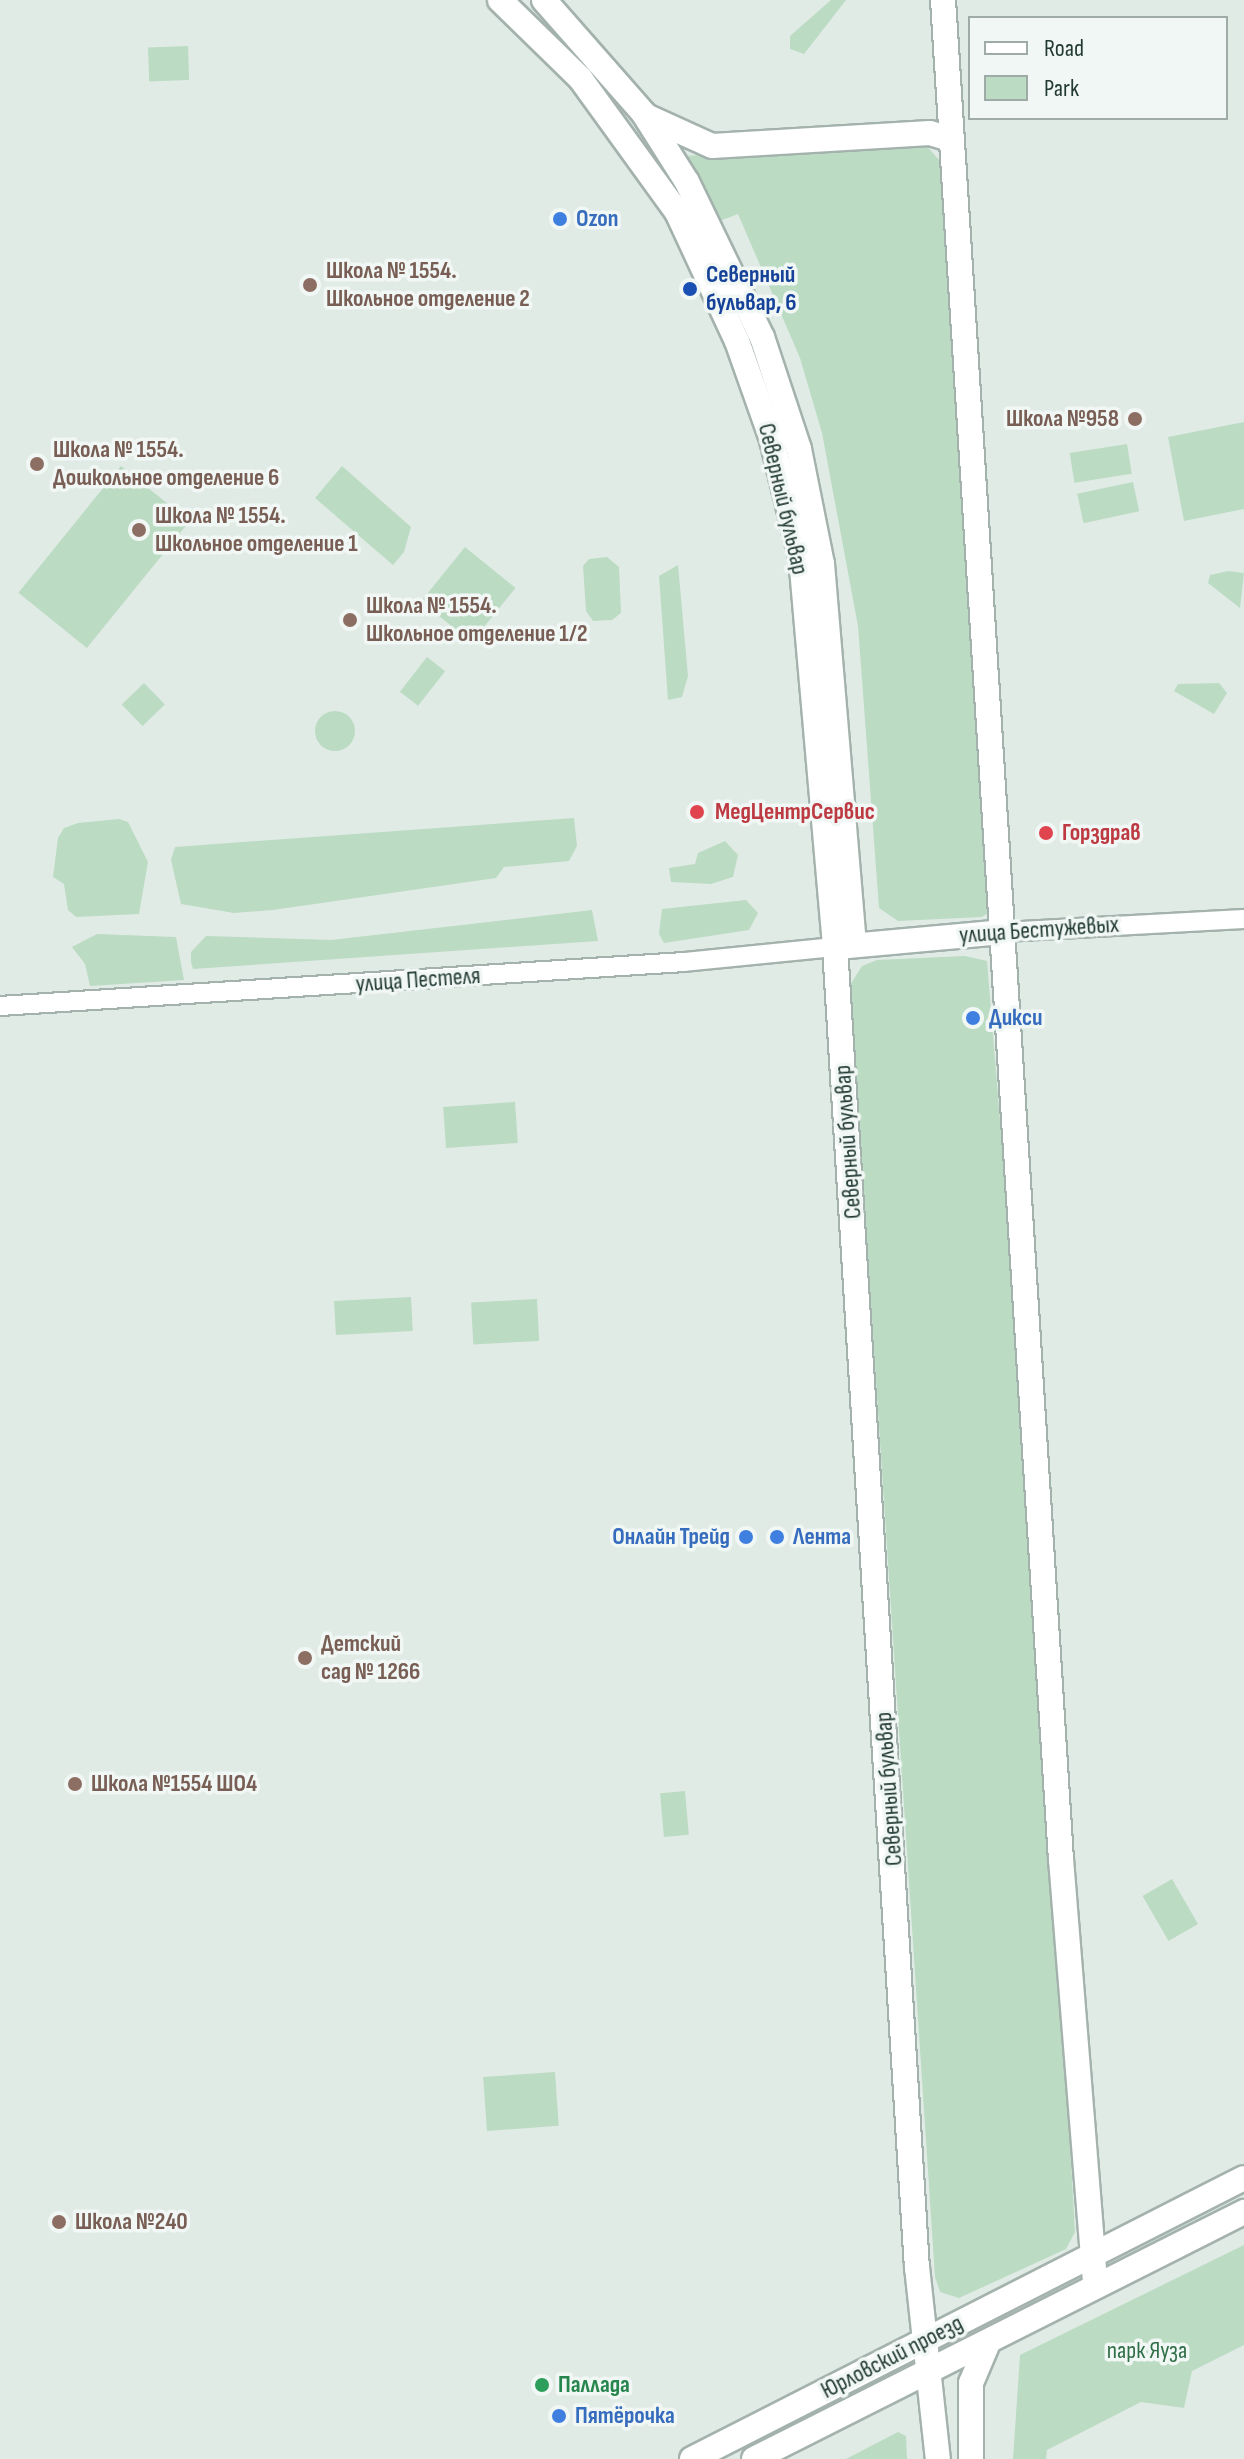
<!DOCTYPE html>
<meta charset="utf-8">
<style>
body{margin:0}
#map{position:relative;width:1244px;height:2459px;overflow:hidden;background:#e1ebe6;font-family:"Sofia Sans Condensed",sans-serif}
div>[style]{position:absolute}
.green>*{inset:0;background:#bbdbc3;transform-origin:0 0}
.round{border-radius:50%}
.roads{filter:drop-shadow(2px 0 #a4b2ad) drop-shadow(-2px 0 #a4b2ad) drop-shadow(0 2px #a4b2ad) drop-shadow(0 -2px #a4b2ad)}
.street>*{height:18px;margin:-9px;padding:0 9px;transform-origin:9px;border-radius:9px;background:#fff}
.secondary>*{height:24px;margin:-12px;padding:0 12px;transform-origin:12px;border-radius:12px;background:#fff}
.dots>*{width:22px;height:22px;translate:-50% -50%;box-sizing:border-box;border:4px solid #f1f7f4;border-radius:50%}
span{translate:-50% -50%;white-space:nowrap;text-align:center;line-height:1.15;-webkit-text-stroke:7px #f1f7f4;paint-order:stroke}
.shop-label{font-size:24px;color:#366cbe;font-weight:700}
.left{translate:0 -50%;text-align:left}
.right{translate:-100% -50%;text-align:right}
.education-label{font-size:24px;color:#785e54;font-weight:700}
.transit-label{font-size:24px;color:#164399;font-weight:700}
.street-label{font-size:24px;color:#223a34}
.health-label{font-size:24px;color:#be3a42;font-weight:700}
.park-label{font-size:24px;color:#2f6e47}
.leisure-label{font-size:24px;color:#27864d;font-weight:700}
.legend{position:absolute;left:968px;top:16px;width:260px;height:104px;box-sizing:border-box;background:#f1f7f4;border:2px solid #9eaba7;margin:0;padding:10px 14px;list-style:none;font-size:24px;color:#223a34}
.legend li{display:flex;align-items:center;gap:16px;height:40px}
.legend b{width:40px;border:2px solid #9eaba7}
</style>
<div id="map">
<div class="green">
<i style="clip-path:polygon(831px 0,846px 0,804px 54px,790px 49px,790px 36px)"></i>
<i style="left:188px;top:46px;width:34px;height:40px;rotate:88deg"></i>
<i style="clip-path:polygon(925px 144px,946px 168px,991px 911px,982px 917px,898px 921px,879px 908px,858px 626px,822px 433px,800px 358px,738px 214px,717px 222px,681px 156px)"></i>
<i style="clip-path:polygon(1244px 422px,1244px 509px,1184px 521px,1168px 437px)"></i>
<i style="left:1127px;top:444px;width:30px;height:58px;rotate:81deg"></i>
<i style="left:121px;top:466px;width:88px;height:163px;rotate:39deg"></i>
<i style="clip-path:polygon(342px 466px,411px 527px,404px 552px,393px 565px,315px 498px)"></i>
<i style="left:1133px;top:482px;width:30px;height:57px;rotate:78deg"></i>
<i style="left:465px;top:547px;width:65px;height:70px;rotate:39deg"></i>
<i style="clip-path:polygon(607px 557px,619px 567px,621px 613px,612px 620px,593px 621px,586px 611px,583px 566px,589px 559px)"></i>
<i style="clip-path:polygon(678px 565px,688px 676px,682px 697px,668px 700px,659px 576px)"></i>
<i style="clip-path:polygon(1228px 571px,1244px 573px,1240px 608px,1208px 583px,1210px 575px)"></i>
<i style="left:427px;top:657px;width:23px;height:44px;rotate:38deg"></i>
<i style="left:144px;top:683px;width:30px;height:31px;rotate:46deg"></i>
<i style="clip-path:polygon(1219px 683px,1227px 693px,1214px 714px,1174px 691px,1178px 684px)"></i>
<i class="round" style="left:315px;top:711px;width:40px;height:40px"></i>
<i style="clip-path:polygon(574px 818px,577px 846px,569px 861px,504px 867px,496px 878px,273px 910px,234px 913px,181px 904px,171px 860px,175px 847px)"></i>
<i style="clip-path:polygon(119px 819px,128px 822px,148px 862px,139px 914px,76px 917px,68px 910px,64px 884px,53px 877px,58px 838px,64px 828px,78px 823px)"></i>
<i style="clip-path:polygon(725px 841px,738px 855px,733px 877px,711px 884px,671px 882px,669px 868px,695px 864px,698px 853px)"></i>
<i style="clip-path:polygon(746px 900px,758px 913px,749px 930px,664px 943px,659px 934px,662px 909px)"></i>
<i style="clip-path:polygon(592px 910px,598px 941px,193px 969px,191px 962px,191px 952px,206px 936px,331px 940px)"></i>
<i style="clip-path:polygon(97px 934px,176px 937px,184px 980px,90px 986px,85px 964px,72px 947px)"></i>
<i style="clip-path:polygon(965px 956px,987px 961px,1039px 1600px,1075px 2232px,1066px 2249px,959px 2298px,940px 2292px,935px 2277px,850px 985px,862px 966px,877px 960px)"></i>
<i style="left:515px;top:1102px;width:41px;height:72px;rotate:86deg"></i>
<i style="left:411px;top:1297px;width:34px;height:77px;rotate:87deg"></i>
<i style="left:537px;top:1299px;width:42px;height:66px;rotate:87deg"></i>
<i style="left:685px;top:1791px;width:44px;height:25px;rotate:85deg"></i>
<i style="left:1172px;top:1879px;width:52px;height:34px;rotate:60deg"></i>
<i style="left:555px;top:2072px;width:54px;height:72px;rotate:86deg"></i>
<i style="clip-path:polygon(1244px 2245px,1244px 2345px,1192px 2371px,1184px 2408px,1141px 2402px,1047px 2450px,1046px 2459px,1013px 2459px,1020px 2355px)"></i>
<i style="clip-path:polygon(898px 2432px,906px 2436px,907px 2459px,846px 2459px)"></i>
</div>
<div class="roads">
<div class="street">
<i style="left:1003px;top:932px;width:241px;rotate:-3.1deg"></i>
<i style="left:0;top:1006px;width:685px;rotate:-3.68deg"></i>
<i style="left:684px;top:962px;width:152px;rotate:-5.7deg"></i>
</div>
<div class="secondary">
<i style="left:500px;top:0;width:112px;rotate:44.3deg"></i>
<i style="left:580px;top:78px;width:165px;rotate:54.1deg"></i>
<i style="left:677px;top:212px;width:142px;rotate:65.1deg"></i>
<i style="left:737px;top:341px;width:105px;rotate:70.5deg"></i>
<i style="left:772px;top:440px;width:121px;rotate:76.1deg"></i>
<i style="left:801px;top:557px;width:391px;rotate:85deg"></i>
<i style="left:835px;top:947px;width:1323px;rotate:86.45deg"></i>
<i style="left:917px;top:2267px;width:193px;rotate:83.8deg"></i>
<i style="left:544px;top:0;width:152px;rotate:48.7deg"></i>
<i style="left:644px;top:114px;width:80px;rotate:57.7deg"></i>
<i style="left:687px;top:182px;width:172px;rotate:64.2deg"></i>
<i style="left:762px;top:337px;width:118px;rotate:71.7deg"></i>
<i style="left:799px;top:449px;width:117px;rotate:78.7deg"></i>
<i style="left:822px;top:564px;width:382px;rotate:85.2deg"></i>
<i style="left:943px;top:0;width:1863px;rotate:86.37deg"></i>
<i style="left:1061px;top:1859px;width:427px;rotate:85.4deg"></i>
<i style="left:648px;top:117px;width:70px;rotate:24.4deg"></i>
<i style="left:712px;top:146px;width:218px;rotate:-3.4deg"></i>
<i style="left:930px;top:133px;width:21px;rotate:17deg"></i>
<i style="left:838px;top:947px;width:166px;rotate:-5.2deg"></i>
<i style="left:692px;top:2459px;width:619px;rotate:-26.98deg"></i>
<i style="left:754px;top:2459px;width:549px;rotate:-26.75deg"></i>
<i style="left:971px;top:2459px;width:76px;rotate:-90deg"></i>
<i style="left:971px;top:2383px;width:43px;rotate:-67deg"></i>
</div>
</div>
<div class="dots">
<i style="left:560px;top:219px;background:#3f7fe0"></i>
<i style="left:310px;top:285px;background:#8d6e63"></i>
<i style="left:690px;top:289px;background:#1a4fb4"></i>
<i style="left:1135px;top:419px;background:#8d6e63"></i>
<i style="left:37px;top:464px;background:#8d6e63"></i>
<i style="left:139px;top:530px;background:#8d6e63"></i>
<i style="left:350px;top:620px;background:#8d6e63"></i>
<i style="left:697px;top:812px;background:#e0444e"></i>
<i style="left:1046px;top:833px;background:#e0444e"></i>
<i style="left:973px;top:1018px;background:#3f7fe0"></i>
<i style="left:746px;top:1537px;background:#3f7fe0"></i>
<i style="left:777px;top:1537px;background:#3f7fe0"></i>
<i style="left:305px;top:1658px;background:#8d6e63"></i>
<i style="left:75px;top:1784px;background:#8d6e63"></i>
<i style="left:59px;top:2222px;background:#8d6e63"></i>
<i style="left:542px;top:2385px;background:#2e9e5b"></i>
<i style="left:559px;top:2416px;background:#3f7fe0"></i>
</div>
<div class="shop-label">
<span class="left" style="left:576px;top:219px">Ozon</span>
<span class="left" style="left:989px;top:1018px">Дикси</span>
<span class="right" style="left:730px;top:1537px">Онлайн Трейд</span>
<span class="left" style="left:793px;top:1537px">Лента</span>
<span class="left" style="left:575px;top:2416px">Пятёрочка</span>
</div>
<div class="education-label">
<span class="left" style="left:326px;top:285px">Школа № 1554.<br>Школьное отделение 2</span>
<span class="right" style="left:1119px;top:419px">Школа №958</span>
<span class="left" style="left:53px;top:464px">Школа № 1554.<br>Дошкольное отделение 6</span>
<span class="left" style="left:155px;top:530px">Школа № 1554.<br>Школьное отделение 1</span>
<span class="left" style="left:366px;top:620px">Школа № 1554.<br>Школьное отделение 1/2</span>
<span class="left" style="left:321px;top:1658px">Детский<br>сад № 1266</span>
<span class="left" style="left:91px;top:1784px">Школа №1554 ШО4</span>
<span class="left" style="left:75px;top:2222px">Школа №240</span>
</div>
<div class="transit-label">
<span class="left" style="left:706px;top:289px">Северный<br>бульвар, 6</span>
</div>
<div class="street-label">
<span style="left:783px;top:499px;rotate:77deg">Северный бульвар</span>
<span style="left:1039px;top:930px;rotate:-4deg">улица Бестужевых</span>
<span style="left:418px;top:980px;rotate:-4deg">улица Пестеля</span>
<span style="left:848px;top:1142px;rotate:-94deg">Северный бульвар</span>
<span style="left:889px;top:1789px;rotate:-94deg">Северный бульвар</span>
<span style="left:892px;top:2357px;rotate:-27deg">Юрловский проезд</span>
</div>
<div class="health-label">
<span class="left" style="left:715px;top:812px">МедЦентрСервис</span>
<span class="left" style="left:1062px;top:833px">Горздрав</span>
</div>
<div class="park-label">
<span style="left:1147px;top:2351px">парк Яуза</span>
</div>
<div class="leisure-label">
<span class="left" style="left:558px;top:2385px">Паллада</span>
</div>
<ul class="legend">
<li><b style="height:10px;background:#fff"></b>Road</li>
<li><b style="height:22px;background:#bbdbc3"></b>Park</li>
</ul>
</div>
